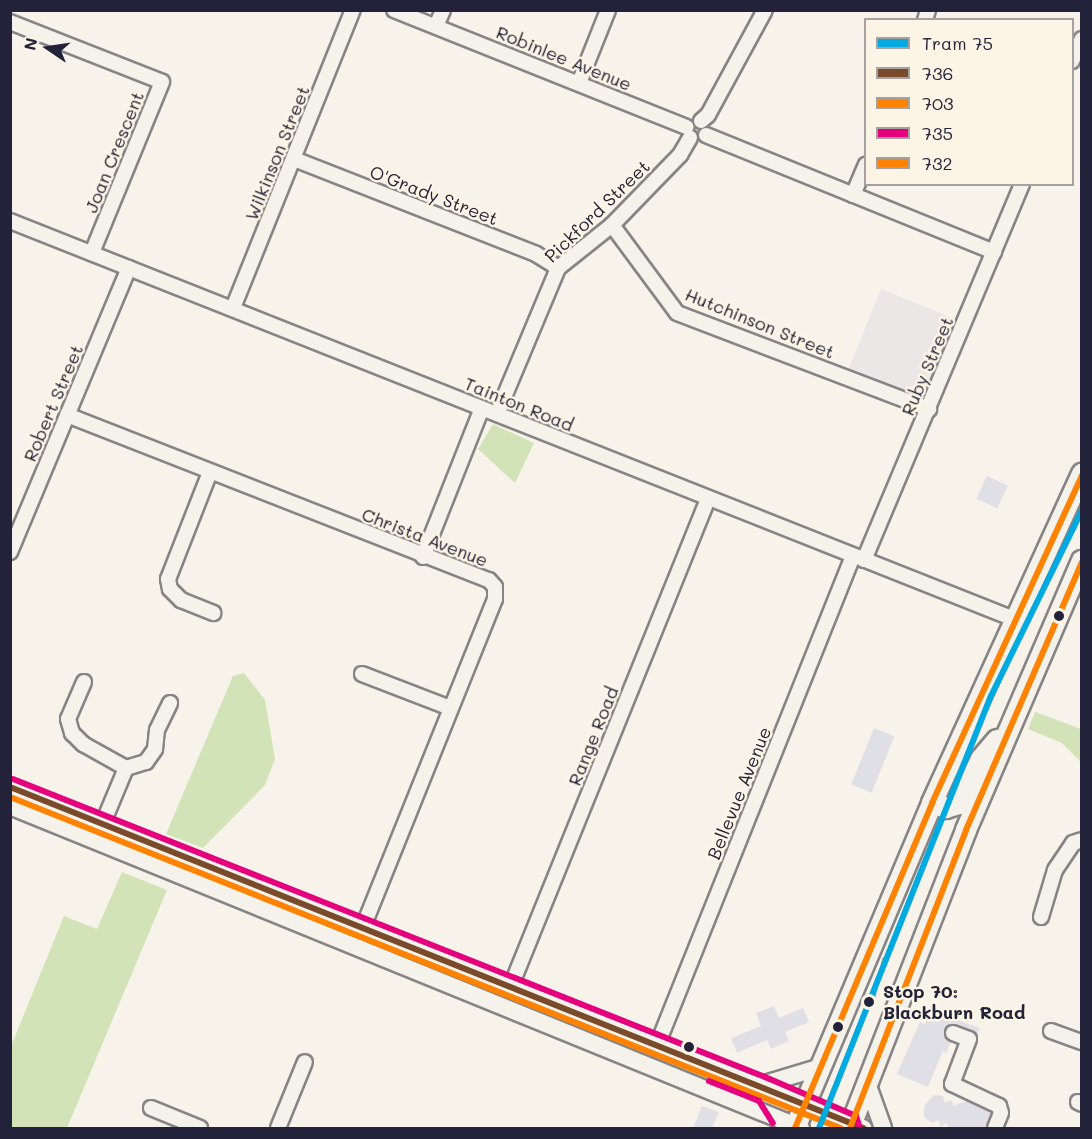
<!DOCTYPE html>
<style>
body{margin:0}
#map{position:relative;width:1092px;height:1139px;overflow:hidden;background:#f7f3ea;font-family:Mali,sans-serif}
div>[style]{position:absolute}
.built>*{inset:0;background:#ebe7e6;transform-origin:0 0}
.green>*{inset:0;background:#d2e3b8}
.building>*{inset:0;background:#e0dfe5;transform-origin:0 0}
.roads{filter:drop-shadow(2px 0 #868485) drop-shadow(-2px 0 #868485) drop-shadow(0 2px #868485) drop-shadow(0 -2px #868485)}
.minor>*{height:14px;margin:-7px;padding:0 7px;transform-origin:7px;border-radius:7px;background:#f5f2ec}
.major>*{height:16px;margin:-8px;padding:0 8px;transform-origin:8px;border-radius:8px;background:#f5f2ec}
.highway>*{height:20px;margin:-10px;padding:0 10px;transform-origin:10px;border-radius:10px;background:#f5f2ec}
.tram>*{height:1.5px;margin:-0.75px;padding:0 0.75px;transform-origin:0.75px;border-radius:0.75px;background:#b0aead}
.bus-1>*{height:6px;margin:-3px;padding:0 3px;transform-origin:3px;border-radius:3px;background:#7a4b2a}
.bus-2>*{height:6px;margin:-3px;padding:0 3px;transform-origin:3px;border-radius:3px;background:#ff8200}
.bus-3>*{height:6px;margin:-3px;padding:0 3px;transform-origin:3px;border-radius:3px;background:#e5007d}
.bus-4>*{height:6px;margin:-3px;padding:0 3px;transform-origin:3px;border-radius:3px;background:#ff8200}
.tram-1>*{height:6px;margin:-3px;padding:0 3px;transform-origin:3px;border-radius:3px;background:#00a9e0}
.dots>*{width:16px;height:16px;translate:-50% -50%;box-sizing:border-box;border:3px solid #fcf5e5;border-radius:50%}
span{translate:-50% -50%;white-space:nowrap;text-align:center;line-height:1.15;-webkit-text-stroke:5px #fcf5e5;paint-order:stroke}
.street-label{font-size:18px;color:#22223b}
.stop-label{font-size:18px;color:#22223b;font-weight:700}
.left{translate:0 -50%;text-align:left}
.frame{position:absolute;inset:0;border:12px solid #22223b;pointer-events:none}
.legend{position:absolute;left:864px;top:18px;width:210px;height:168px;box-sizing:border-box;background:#fcf5e5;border:2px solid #a5a1a1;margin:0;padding:8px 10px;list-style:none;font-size:18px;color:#22223b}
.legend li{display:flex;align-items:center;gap:12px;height:30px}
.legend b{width:30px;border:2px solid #a5a1a1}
.north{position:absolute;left:18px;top:18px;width:60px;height:60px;-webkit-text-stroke:4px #fcf5e5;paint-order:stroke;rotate:283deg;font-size:16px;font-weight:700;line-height:24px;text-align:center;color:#22223b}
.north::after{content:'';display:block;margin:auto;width:21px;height:27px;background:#22223b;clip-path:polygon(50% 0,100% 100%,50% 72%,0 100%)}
</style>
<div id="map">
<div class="built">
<i style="left:881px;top:289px;width:80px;height:90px;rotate:22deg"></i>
</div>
<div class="green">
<i style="clip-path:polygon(493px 424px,534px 443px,515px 483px,478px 449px)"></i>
<i style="clip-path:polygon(244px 673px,265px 700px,275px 759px,265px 785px,203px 848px,166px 834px,233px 676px)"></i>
<i style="clip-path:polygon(1035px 712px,1081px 729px,1081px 762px,1062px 743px,1028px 729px)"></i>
<i style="clip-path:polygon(122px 872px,167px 890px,67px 1128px,11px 1128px,11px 1046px,64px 916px,97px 929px)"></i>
</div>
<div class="building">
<i style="left:987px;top:476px;width:23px;height:25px;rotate:25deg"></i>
<i style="left:874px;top:728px;width:22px;height:61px;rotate:22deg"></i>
<i style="clip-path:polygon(774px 1006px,779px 1018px,803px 1008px,809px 1022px,785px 1032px,789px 1041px,771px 1049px,767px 1040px,737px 1053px,731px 1038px,761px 1026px,756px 1013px)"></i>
<i style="clip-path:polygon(930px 1010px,980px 1028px,977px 1035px,956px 1025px,947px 1026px,944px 1035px,951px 1042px,946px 1053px,943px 1051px,928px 1087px,897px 1074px,920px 1022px,925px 1024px)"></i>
<i style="clip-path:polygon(934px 1095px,943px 1096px,945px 1103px,952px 1100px,953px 1106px,967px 1101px,991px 1112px,986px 1128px,948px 1128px,947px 1123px,940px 1127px,939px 1120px,932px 1123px,924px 1117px,924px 1106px)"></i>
<i style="clip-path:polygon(702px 1106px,719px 1112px,712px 1128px,693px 1128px)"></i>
</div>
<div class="roads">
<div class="minor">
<i style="left:394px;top:10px;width:315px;rotate:21.8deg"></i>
<i style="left:925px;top:20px;width:10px;rotate:-73deg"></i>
<i style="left:10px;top:22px;width:163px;rotate:21.5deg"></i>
<i style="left:162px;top:82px;width:185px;rotate:112.3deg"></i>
<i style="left:436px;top:26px;width:17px;rotate:-66deg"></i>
<i style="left:1072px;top:61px;width:24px;rotate:-66deg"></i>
<i style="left:579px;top:83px;width:79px;rotate:-68.3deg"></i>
<i style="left:701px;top:121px;width:9px;rotate:-41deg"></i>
<i style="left:708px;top:115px;width:119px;rotate:-61.5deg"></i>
<i style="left:706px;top:135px;width:311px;rotate:22.1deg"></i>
<i style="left:294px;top:159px;width:260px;rotate:21.4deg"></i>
<i style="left:536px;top:254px;width:26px;rotate:32deg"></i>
<i style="left:853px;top:195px;width:33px;rotate:-67deg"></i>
<i style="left:10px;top:221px;width:1080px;rotate:21.62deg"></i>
<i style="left:612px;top:225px;width:109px;rotate:53.5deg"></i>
<i style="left:677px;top:313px;width:270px;rotate:20.9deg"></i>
<i style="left:233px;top:308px;width:321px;rotate:-68.1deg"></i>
<i style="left:497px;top:414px;width:158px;rotate:-67.3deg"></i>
<i style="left:558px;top:268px;width:69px;rotate:-38.5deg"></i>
<i style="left:612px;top:225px;width:98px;rotate:-45.8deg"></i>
<i style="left:680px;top:155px;width:20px;rotate:-60deg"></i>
<i style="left:67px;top:415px;width:453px;rotate:21.4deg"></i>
<i style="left:489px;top:580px;width:9px;rotate:49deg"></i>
<i style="left:495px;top:587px;width:12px;rotate:90deg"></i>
<i style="left:495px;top:599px;width:354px;rotate:111.9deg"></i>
<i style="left:210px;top:472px;width:115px;rotate:111.4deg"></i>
<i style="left:168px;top:579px;width:10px;rotate:79deg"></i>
<i style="left:170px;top:589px;width:16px;rotate:45deg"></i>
<i style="left:181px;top:600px;width:35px;rotate:22deg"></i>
<i style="left:10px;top:552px;width:308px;rotate:-67.3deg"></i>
<i style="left:423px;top:557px;width:160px;rotate:-68.4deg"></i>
<i style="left:864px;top:560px;width:408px;rotate:-67.2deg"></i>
<i style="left:362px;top:674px;width:94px;rotate:21.1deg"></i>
<i style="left:84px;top:682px;width:40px;rotate:113.4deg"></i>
<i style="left:68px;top:719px;width:15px;rotate:74deg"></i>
<i style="left:72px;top:733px;width:16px;rotate:45deg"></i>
<i style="left:83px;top:744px;width:49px;rotate:29.2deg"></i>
<i style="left:126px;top:768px;width:21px;rotate:-17deg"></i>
<i style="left:146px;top:762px;width:16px;rotate:-55deg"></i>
<i style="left:155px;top:749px;width:19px;rotate:-84deg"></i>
<i style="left:157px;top:730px;width:30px;rotate:-64deg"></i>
<i style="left:103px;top:823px;width:60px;rotate:-67.3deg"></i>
<i style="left:1041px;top:917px;width:49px;rotate:-73.4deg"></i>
<i style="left:1055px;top:870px;width:32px;rotate:-56deg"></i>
<i style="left:1073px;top:843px;width:9px;rotate:-18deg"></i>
<i style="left:511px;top:986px;width:525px;rotate:-67.98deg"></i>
<i style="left:1051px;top:1031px;width:33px;rotate:20deg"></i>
<i style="left:953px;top:1033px;width:17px;rotate:21deg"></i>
<i style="left:969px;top:1039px;width:48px;rotate:110.7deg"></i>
<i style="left:952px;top:1084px;width:52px;rotate:25.1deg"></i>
<i style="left:999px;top:1106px;width:7px;rotate:74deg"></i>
<i style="left:1001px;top:1113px;width:16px;rotate:112deg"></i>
<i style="left:658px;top:1043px;width:525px;rotate:-68.18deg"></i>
<i style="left:1078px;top:1102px;width:4px;rotate:27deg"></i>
<i style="left:151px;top:1108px;width:53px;rotate:22.2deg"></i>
<i style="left:278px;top:1128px;width:71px;rotate:-67.8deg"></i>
</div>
<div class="major">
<i style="left:10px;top:787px;width:919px;rotate:21.79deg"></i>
<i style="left:10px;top:806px;width:854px;rotate:22.15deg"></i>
<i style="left:867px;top:1083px;width:48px;rotate:70.4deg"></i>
<i style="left:761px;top:1085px;width:63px;rotate:-16.7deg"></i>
</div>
<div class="highway">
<i style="left:932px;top:803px;width:15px;rotate:20deg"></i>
<i style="left:946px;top:808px;width:14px;rotate:-17deg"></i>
<i style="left:959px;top:804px;width:50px;rotate:-63.9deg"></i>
<i style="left:981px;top:759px;width:25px;rotate:-50deg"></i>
<i style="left:795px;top:1128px;width:353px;rotate:-67.1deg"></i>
<i style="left:932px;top:803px;width:362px;rotate:-65.5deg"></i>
<i style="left:850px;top:1128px;width:320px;rotate:-68.7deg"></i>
<i style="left:966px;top:830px;width:293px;rotate:-66.7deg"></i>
</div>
</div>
<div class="tram">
<i style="left:874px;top:1001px;width:43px;rotate:-77.9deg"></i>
</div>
<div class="bus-1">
<i style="left:10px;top:787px;width:919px;rotate:21.79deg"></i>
</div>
<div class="bus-2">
<i style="left:10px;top:797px;width:894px;rotate:21.74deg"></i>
</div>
<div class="bus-3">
<i style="left:13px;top:779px;width:809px;rotate:21.62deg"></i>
<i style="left:765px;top:1077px;width:99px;rotate:23.2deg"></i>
<i style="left:856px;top:1116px;width:13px;rotate:72deg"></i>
<i style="left:709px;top:1081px;width:54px;rotate:21.8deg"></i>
<i style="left:759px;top:1101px;width:26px;rotate:58deg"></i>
</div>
<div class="bus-4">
<i style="left:795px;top:1128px;width:353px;rotate:-67.1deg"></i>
<i style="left:932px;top:803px;width:361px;rotate:-65.4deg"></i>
<i style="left:850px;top:1128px;width:320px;rotate:-68.7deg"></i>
<i style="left:966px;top:830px;width:292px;rotate:-66.6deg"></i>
</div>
<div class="tram-1">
<i style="left:819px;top:1128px;width:465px;rotate:-68.3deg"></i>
<i style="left:991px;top:696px;width:207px;rotate:-63.9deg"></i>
</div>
<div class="dots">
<i style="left:1059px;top:616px;background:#22223b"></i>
<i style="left:869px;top:1002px;background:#22223b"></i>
<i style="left:838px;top:1027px;background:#22223b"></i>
<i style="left:689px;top:1047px;background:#22223b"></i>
</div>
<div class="street-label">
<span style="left:564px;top:58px;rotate:22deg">Robinlee Avenue</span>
<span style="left:114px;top:152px;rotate:-68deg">Joan Crescent</span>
<span style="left:277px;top:153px;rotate:-68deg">Wilkinson Street</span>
<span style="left:434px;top:195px;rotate:21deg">O'Grady Street</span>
<span style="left:597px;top:211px;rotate:-44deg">Pickford Street</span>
<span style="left:760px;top:323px;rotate:22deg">Hutchinson Street</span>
<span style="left:927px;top:366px;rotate:-67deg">Ruby Street</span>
<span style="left:53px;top:403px;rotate:-67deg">Robert Street</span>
<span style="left:519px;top:404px;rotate:22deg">Tainton Road</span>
<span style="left:425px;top:537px;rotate:21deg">Christa Avenue</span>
<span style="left:593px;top:736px;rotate:-68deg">Range Road</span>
<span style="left:739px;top:793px;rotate:-68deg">Bellevue Avenue</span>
</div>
<div class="stop-label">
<span class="left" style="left:883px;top:1002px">Stop 70:<br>Blackburn Road</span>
</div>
<div class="frame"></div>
<ul class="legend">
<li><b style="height:8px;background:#00a9e0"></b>Tram 75</li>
<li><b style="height:8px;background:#7a4b2a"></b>736</li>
<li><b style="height:8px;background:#ff8200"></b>703</li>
<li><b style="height:8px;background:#e5007d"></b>735</li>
<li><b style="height:8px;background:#ff8200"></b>732</li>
</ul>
<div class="north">N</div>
</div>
